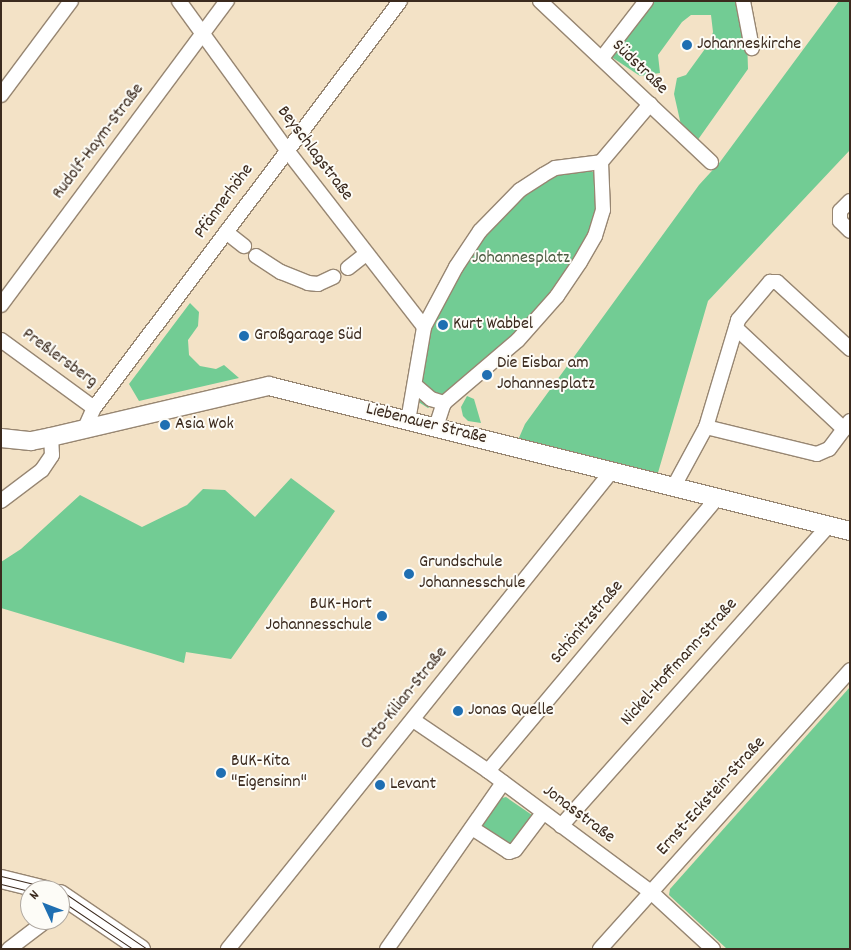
<!DOCTYPE html>
<meta charset="utf-8">
<style>
body{margin:0}
#map{position:relative;width:851px;height:950px;overflow:hidden;background:#f3e2c6;font-family:Dekko,sans-serif}
div>[style]{position:absolute}
.green>*{inset:0;background:#72cc94}
.roads{filter:drop-shadow(1px 0 #978672) drop-shadow(-1px 0 #978672) drop-shadow(0 1px #978672) drop-shadow(0 -1px #978672)}
.minor>*{height:14px;margin:-7px;padding:0 7px;transform-origin:7px;border-radius:7px;background:#fff}
.tertiary>*{height:18px;margin:-9px;padding:0 9px;transform-origin:9px;border-radius:9px;background:#fff}
.tram>*{height:1px;margin:-0.5px;padding:0 0.5px;transform-origin:0.5px;border-radius:0.5px;background:#3b2a1e}
.dots>*{width:14px;height:14px;translate:-50% -50%;box-sizing:border-box;border:2px solid #fdfcf7;border-radius:50%}
span{translate:-50% -50%;white-space:nowrap;text-align:center;line-height:1.15;-webkit-text-stroke:4px #fdfcf7;paint-order:stroke}
.poi-label{font-size:18px;color:#3b2a1e}
.left{translate:0 -50%;text-align:left}
.right{translate:-100% -50%;text-align:right}
.street-label{font-size:18px;color:#3b2a1e}
.park-label{font-size:18px;color:#4c5b41}
.frame{position:absolute;inset:0;border:2px solid #3b2a1e;pointer-events:none}
.north{position:absolute;left:20px;top:880px;width:50px;height:50px;box-sizing:border-box;background:#fdfcf7;border:1px solid #afa8a0;border-radius:50%;rotate:313deg;font-size:14px;font-weight:700;line-height:20px;text-align:center;color:#3b2a1e}
.north::after{content:'';display:block;margin:auto;width:18px;height:22px;background:#1f6fb2;clip-path:polygon(50% 0,100% 100%,50% 72%,0 100%)}
</style>
<div id="map">
<div class="green">
<i style="clip-path:polygon(651px 1px,737px 1px,747px 38px,748px 69px,697px 141px,681px 125px,674px 94px,677px 78px,686px 75px,710px 42px,713px 32px,711px 15px,691px 15px,682px 22px,658px 55px,660px 73px,640px 76px,610px 56px)"></i>
<i style="clip-path:polygon(839px 1px,850px 1px,850px 150px,708px 301px,655px 483px,515px 447px,525px 424px,699px 185px,720px 162px)"></i>
<i style="clip-path:polygon(576px 166px,596px 173px,599px 201px,592px 228px,578px 257px,525px 325px,434px 404px,428px 408px,417px 401px,424px 327px,484px 233px,521px 195px,557px 172px)"></i>
<i style="clip-path:polygon(190px 303px,199px 312px,198px 326px,188px 340px,189px 355px,200px 366px,216px 369px,224px 365px,239px 378px,139px 401px,129px 384px)"></i>
<i style="clip-path:polygon(467px 396px,474px 399px,481px 423px,468px 421px,463px 416px,461px 407px)"></i>
<i style="clip-path:polygon(291px 478px,335px 511px,231px 659px,186px 652px,184px 663px,1px 608px,1px 562px,21px 549px,80px 495px,142px 527px,187px 505px,203px 489px,225px 490px,255px 517px)"></i>
<i style="clip-path:polygon(850px 687px,850px 949px,727px 949px,669px 895px,670px 889px)"></i>
<i style="clip-path:polygon(506px 797px,532px 815px,533px 820px,511px 847px,480px 828px,502px 798px)"></i>
</div>
<div class="roads">
<div class="minor">
<i style="left:179px;top:1px;width:183px;rotate:54.1deg"></i>
<i style="left:286px;top:149px;width:225px;rotate:52.2deg"></i>
<i style="left:540px;top:1px;width:235px;rotate:43.3deg"></i>
<i style="left:743px;top:1px;width:48px;rotate:79.2deg"></i>
<i style="left:602px;top:58px;width:72px;rotate:-52.3deg"></i>
<i style="left:1px;top:95px;width:117px;rotate:-53.3deg"></i>
<i style="left:850px;top:201px;width:14px;rotate:135deg"></i>
<i style="left:840px;top:211px;width:10px;rotate:90deg"></i>
<i style="left:840px;top:221px;width:14px;rotate:45deg"></i>
<i style="left:226px;top:232px;width:23px;rotate:38deg"></i>
<i style="left:256px;top:256px;width:30px;rotate:33deg"></i>
<i style="left:281px;top:272px;width:29px;rotate:22deg"></i>
<i style="left:308px;top:283px;width:10px;rotate:6deg"></i>
<i style="left:318px;top:284px;width:17px;rotate:-25deg"></i>
<i style="left:348px;top:268px;width:23px;rotate:-38deg"></i>
<i style="left:1px;top:305px;width:379px;rotate:-53.4deg"></i>
<i style="left:736px;top:328px;width:148px;rotate:43.1deg"></i>
<i style="left:1px;top:340px;width:115px;rotate:36.2deg"></i>
<i style="left:416px;top:386px;width:20px;rotate:41deg"></i>
<i style="left:431px;top:399px;width:14px;rotate:17deg"></i>
<i style="left:408px;top:421px;width:95px;rotate:-80.3deg"></i>
<i style="left:424px;top:327px;width:68px;rotate:-61.9deg"></i>
<i style="left:456px;top:267px;width:43px;rotate:-56.3deg"></i>
<i style="left:480px;top:231px;width:57px;rotate:-45.7deg"></i>
<i style="left:520px;top:190px;width:27px;rotate:-33deg"></i>
<i style="left:543px;top:175px;width:14px;rotate:-30deg"></i>
<i style="left:555px;top:168px;width:46px;rotate:-7.4deg"></i>
<i style="left:601px;top:162px;width:76px;rotate:-49.8deg"></i>
<i style="left:436px;top:427px;width:25px;rotate:-72deg"></i>
<i style="left:444px;top:403px;width:97px;rotate:-40.4deg"></i>
<i style="left:518px;top:340px;width:59px;rotate:-48.4deg"></i>
<i style="left:557px;top:296px;width:41px;rotate:-55.9deg"></i>
<i style="left:580px;top:262px;width:30px;rotate:-60deg"></i>
<i style="left:595px;top:236px;width:27px;rotate:-73deg"></i>
<i style="left:603px;top:210px;width:48px;rotate:-92.4deg"></i>
<i style="left:706px;top:427px;width:114px;rotate:13.7deg"></i>
<i style="left:817px;top:454px;width:13px;rotate:-23deg"></i>
<i style="left:829px;top:449px;width:35px;rotate:-53deg"></i>
<i style="left:85px;top:428px;width:22px;rotate:-66deg"></i>
<i style="left:94px;top:408px;width:509px;rotate:-53.06deg"></i>
<i style="left:673px;top:488px;width:69px;rotate:-61.6deg"></i>
<i style="left:706px;top:427px;width:112px;rotate:-73.3deg"></i>
<i style="left:738px;top:320px;width:50px;rotate:-49.9deg"></i>
<i style="left:770px;top:282px;width:7px"></i>
<i style="left:777px;top:282px;width:99px;rotate:42.5deg"></i>
<i style="left:1px;top:501px;width:51px;rotate:-37.1deg"></i>
<i style="left:42px;top:470px;width:18px;rotate:-56deg"></i>
<i style="left:52px;top:455px;width:18px;rotate:-93deg"></i>
<i style="left:413px;top:720px;width:91px;rotate:34.2deg"></i>
<i style="left:488px;top:771px;width:203px;rotate:36.6deg"></i>
<i style="left:651px;top:892px;width:84px;rotate:42.6deg"></i>
<i style="left:488px;top:771px;width:355px;rotate:-50deg"></i>
<i style="left:561px;top:826px;width:402px;rotate:-48.3deg"></i>
<i style="left:472px;top:828px;width:44px;rotate:33deg"></i>
<i style="left:509px;top:852px;width:6px;rotate:-18deg"></i>
<i style="left:515px;top:850px;width:46px;rotate:-52.9deg"></i>
<i style="left:9px;top:949px;width:48px;rotate:-37.3deg"></i>
<i style="left:228px;top:949px;width:612px;rotate:-51.24deg"></i>
<i style="left:387px;top:949px;width:203px;rotate:-55.1deg"></i>
<i style="left:600px;top:949px;width:375px;rotate:-48.1deg"></i>
</div>
<div class="tertiary">
<i style="left:1px;top:438px;width:30px;rotate:6deg"></i>
<i style="left:31px;top:441px;width:20px;rotate:-11deg"></i>
<i style="left:51px;top:437px;width:224px;rotate:-13.2deg"></i>
<i style="left:269px;top:386px;width:599px;rotate:14.01deg"></i>
<i style="left:1px;top:879px;width:46px;rotate:13.7deg"></i>
<i style="left:60px;top:894px;width:98px;rotate:34.2deg"></i>
</div>
</div>
<div class="tram">
<i style="left:1px;top:876px;width:59px;rotate:13.8deg"></i>
<i style="left:1px;top:884px;width:30px;rotate:14deg"></i>
<i style="left:60px;top:890px;width:105px;rotate:34.1deg"></i>
<i style="left:60px;top:900px;width:88px;rotate:33.9deg"></i>
</div>
<div class="dots">
<i style="left:687px;top:45px;background:#1f6fb2"></i>
<i style="left:443px;top:325px;background:#1f6fb2"></i>
<i style="left:244px;top:336px;background:#1f6fb2"></i>
<i style="left:487px;top:375px;background:#1f6fb2"></i>
<i style="left:165px;top:425px;background:#1f6fb2"></i>
<i style="left:409px;top:574px;background:#1f6fb2"></i>
<i style="left:382px;top:616px;background:#1f6fb2"></i>
<i style="left:458px;top:711px;background:#1f6fb2"></i>
<i style="left:221px;top:773px;background:#1f6fb2"></i>
<i style="left:380px;top:785px;background:#1f6fb2"></i>
</div>
<div class="poi-label">
<span class="left" style="left:697px;top:45px">Johanneskirche</span>
<span class="left" style="left:453px;top:325px">Kurt Wabbel</span>
<span class="left" style="left:254px;top:336px">Großgarage Süd</span>
<span class="left" style="left:497px;top:375px">Die Eisbar am<br>Johannesplatz</span>
<span class="left" style="left:175px;top:425px">Asia Wok</span>
<span class="left" style="left:419px;top:574px">Grundschule<br>Johannesschule</span>
<span class="right" style="left:372px;top:616px">BUK-Hort<br>Johannesschule</span>
<span class="left" style="left:468px;top:711px">Jonas Quelle</span>
<span class="left" style="left:231px;top:773px">BUK-Kita<br>"Eigensinn"</span>
<span class="left" style="left:390px;top:785px">Levant</span>
</div>
<div class="street-label">
<span style="left:639px;top:68px;rotate:44deg">Südstraße</span>
<span style="left:99px;top:142px;rotate:-53deg">Rudolf-Haym-Straße</span>
<span style="left:314px;top:154px;rotate:53deg">Beyschlagstraße</span>
<span style="left:225px;top:202px;rotate:-54deg">Pfännerhöhe</span>
<span style="left:59px;top:359px;rotate:36deg">Preßlersberg</span>
<span style="left:426px;top:425px;rotate:14deg">Liebenauer Straße</span>
<span style="left:588px;top:623px;rotate:-50deg">Schönitzstraße</span>
<span style="left:680px;top:663px;rotate:-48deg">Nickel-Hoffmann-Straße</span>
<span style="left:405px;top:699px;rotate:-51deg">Otto-Kilian-Straße</span>
<span style="left:712px;top:797px;rotate:-48deg">Ernst-Eckstein-Straße</span>
<span style="left:578px;top:815px;rotate:37deg">Jonasstraße</span>
</div>
<div class="park-label">
<span style="left:521px;top:259px">Johannesplatz</span>
</div>
<div class="frame"></div>
<div class="north">N</div>
</div>
